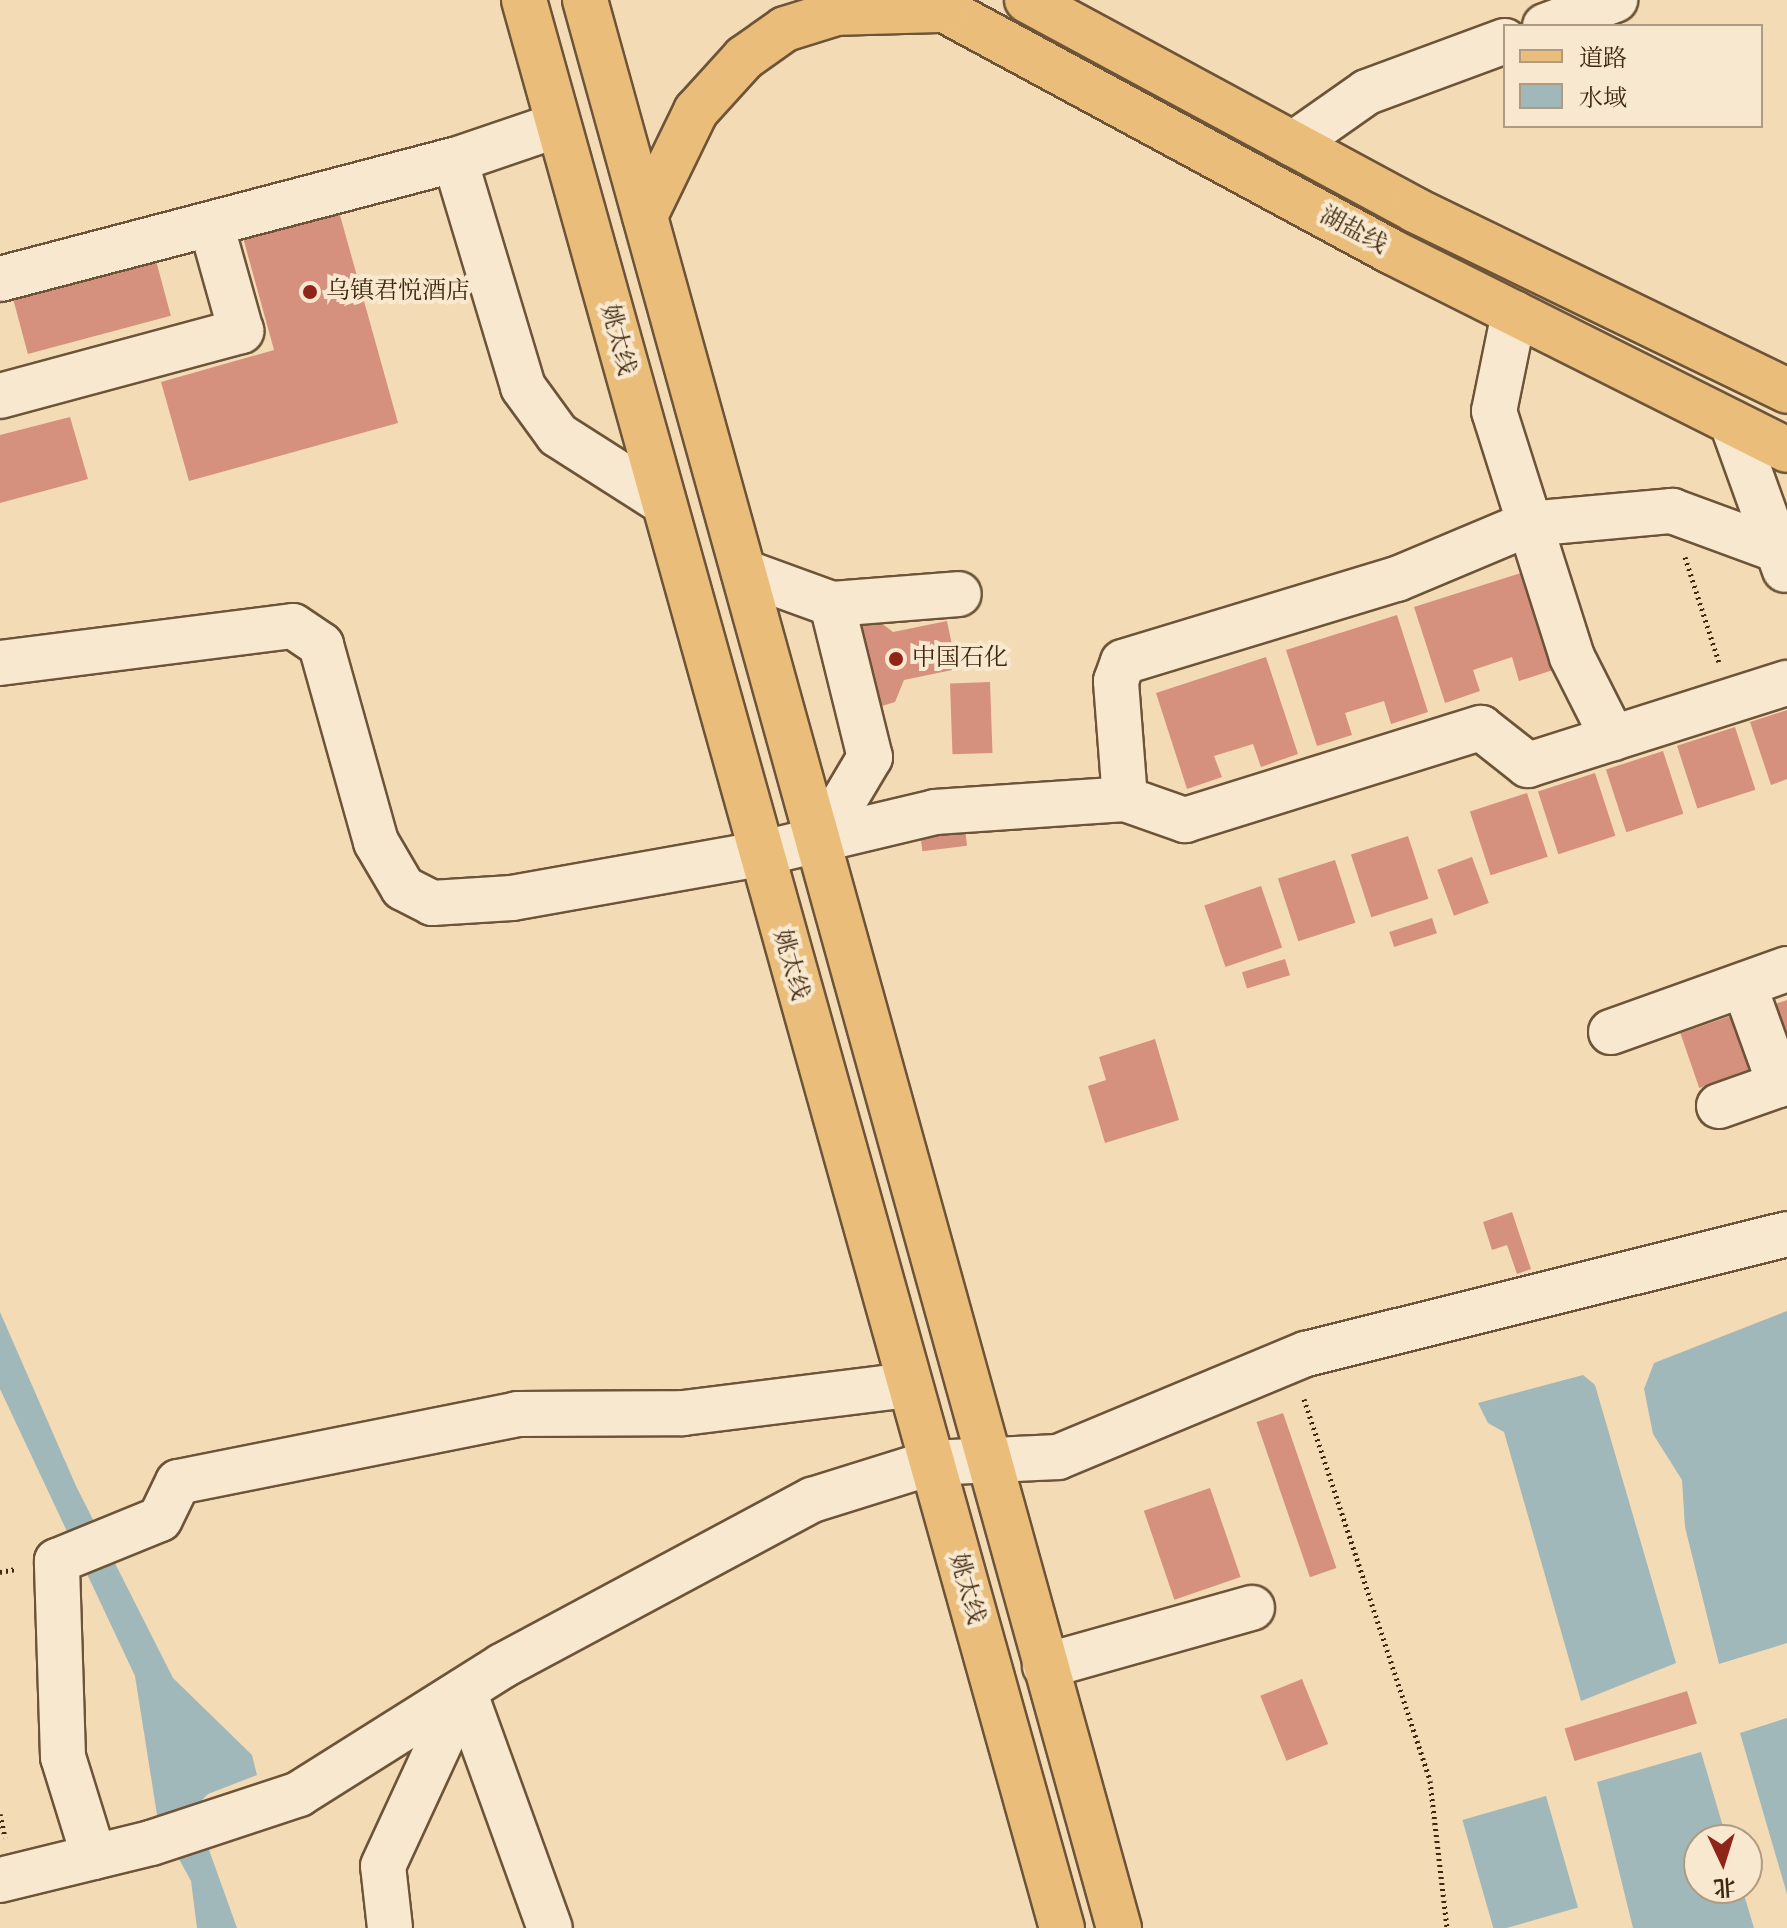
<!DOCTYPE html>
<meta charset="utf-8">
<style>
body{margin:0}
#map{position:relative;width:1787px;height:1928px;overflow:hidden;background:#f3dbb5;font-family:"IM FELL English","Noto Serif SC",serif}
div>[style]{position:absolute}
.water>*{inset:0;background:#a1b8ba;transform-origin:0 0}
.building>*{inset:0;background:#d6917e;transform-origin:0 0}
.path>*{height:5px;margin-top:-2.5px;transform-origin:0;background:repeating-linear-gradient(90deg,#40270f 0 2px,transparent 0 6px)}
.roads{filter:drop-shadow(2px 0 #6d5438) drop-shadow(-2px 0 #6d5438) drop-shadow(0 2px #6d5438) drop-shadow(0 -2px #6d5438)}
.minor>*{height:44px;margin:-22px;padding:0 22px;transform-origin:22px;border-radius:22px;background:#f7e8cf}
.major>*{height:44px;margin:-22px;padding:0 22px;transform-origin:22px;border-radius:22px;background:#eabe7a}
.dots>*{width:22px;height:22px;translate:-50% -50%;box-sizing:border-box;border:4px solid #f7e8cf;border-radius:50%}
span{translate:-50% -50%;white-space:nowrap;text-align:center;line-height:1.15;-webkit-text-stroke:8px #f7e8cf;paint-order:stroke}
.street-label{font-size:24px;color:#40270f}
.poi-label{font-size:24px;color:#40270f}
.left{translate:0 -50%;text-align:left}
.legend{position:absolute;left:1503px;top:24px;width:260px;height:104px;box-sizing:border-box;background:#f7e8cf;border:2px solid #ae9b82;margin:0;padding:10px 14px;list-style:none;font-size:24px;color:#40270f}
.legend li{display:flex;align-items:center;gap:16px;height:40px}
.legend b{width:40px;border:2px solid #ae9b82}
.north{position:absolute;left:1683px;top:1824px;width:80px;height:80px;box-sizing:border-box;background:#f7e8cf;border:2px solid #ae9b82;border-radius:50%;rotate:176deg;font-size:22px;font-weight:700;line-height:32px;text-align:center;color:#40270f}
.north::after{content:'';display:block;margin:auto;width:28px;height:36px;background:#8f2418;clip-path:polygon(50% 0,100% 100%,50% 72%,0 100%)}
</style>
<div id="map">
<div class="water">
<i style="clip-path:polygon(1787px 1311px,1787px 1643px,1719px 1664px,1685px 1527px,1682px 1480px,1653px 1434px,1644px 1389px,1654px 1363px)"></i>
<i style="clip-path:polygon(0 1312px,76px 1486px,173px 1678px,252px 1755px,257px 1775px,208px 1794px,194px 1808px,237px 1928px,197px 1928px,191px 1881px,158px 1821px,135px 1676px,0 1389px)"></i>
<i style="clip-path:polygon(1583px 1375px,1595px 1385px,1676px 1663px,1581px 1701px,1504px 1432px,1488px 1423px,1478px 1403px)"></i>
<i style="clip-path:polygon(1787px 1718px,1787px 1894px,1740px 1733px)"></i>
<i style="clip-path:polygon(1701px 1752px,1727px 1840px,1699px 1840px,1699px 1888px,1742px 1888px,1754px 1928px,1633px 1928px,1597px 1782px)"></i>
<i style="left:1546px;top:1796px;width:116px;height:87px;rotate:74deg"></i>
</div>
<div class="building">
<i style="clip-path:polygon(338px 208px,398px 423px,189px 481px,161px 382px,274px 350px,242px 234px)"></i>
<i style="left:154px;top:253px;width:65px;height:148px;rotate:75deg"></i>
<i style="clip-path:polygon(70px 417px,88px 479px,0 503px,0 435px)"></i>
<i style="clip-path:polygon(1524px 572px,1556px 669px,1519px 681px,1512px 657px,1473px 670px,1480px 691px,1445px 703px,1414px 607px)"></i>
<i style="clip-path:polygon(1397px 615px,1428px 712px,1391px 724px,1384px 701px,1345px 713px,1352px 735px,1317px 746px,1286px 650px)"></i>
<i style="clip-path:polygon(876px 619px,893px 632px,947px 621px,957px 669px,904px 680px,895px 702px,882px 706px,870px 689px,859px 636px,862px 620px)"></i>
<i style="clip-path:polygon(1266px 657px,1298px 754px,1261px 767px,1253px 744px,1214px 756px,1222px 777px,1187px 789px,1156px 693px)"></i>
<i style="left:990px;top:682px;width:71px;height:40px;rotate:88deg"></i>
<i style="clip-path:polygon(1787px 710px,1787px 779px,1771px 785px,1750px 722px)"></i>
<i style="left:1735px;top:727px;width:66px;height:61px;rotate:72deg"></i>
<i style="left:1663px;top:751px;width:66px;height:60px;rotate:72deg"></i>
<i style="left:1595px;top:773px;width:66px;height:60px;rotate:72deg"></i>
<i style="left:1527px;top:793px;width:67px;height:60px;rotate:72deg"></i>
<i style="left:965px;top:829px;width:17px;height:45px;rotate:83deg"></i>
<i style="left:1408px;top:836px;width:66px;height:60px;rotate:72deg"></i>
<i style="left:1472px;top:857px;width:49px;height:37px;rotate:70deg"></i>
<i style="left:1335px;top:860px;width:66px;height:60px;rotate:72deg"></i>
<i style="left:1261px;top:886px;width:65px;height:60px;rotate:71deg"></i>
<i style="left:1432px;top:918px;width:16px;height:45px;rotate:72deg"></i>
<i style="left:1285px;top:959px;width:17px;height:45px;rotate:73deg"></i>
<i style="clip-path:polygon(1787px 1000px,1787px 1066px,1766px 1007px)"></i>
<i style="left:1739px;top:1013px;width:58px;height:62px;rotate:71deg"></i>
<i style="clip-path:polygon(1155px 1039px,1179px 1120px,1105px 1143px,1088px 1086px,1106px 1080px,1099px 1057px)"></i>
<i style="clip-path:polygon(1512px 1212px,1531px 1269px,1517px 1274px,1507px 1245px,1492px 1250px,1483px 1222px)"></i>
<i style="left:1283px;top:1413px;width:164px;height:28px;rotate:71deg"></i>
<i style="left:1210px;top:1488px;width:94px;height:70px;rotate:71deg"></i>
<i style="left:1302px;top:1679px;width:70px;height:45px;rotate:68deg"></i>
<i style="left:1687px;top:1691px;width:34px;height:128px;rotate:73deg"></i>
</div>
<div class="path">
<i style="left:1685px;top:557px;width:110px;rotate:72.1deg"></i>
<i style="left:1304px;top:1399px;width:402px;rotate:71.7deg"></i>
<i style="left:1430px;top:1781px;width:148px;rotate:83.4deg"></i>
<i style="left:0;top:1572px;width:16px;rotate:-11deg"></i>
<i style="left:0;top:1814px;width:24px;rotate:78deg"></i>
</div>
<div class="roads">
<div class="minor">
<i style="left:1545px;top:26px;width:75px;rotate:-20.4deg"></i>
<i style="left:1293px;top:144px;width:90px;rotate:-35.1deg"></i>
<i style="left:1367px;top:92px;width:147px;rotate:-20.3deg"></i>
<i style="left:455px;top:160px;width:237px;rotate:73.3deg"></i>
<i style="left:523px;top:387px;width:59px;rotate:53.9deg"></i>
<i style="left:558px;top:435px;width:121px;rotate:32.5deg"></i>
<i style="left:0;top:279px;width:470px;rotate:-14.7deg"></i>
<i style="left:455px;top:160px;width:109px;rotate:-18.8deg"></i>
<i style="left:1514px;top:313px;width:100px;rotate:101.5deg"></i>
<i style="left:1494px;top:411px;width:258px;rotate:72.4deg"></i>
<i style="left:1572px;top:657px;width:91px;rotate:63.2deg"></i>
<i style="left:0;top:396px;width:250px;rotate:-15.1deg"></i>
<i style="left:241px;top:331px;width:111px;rotate:-105.7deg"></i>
<i style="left:1732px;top:423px;width:156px;rotate:70.2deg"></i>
<i style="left:744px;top:572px;width:94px;rotate:20deg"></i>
<i style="left:832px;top:604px;width:158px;rotate:76.1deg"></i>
<i style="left:870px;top:757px;width:100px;rotate:120.7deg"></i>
<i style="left:832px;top:604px;width:127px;rotate:-4.5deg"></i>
<i style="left:0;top:663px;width:295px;rotate:-7.2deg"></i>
<i style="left:293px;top:626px;width:34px;rotate:34deg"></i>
<i style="left:321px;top:645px;width:205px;rotate:74.4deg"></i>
<i style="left:376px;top:842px;width:53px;rotate:59.6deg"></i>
<i style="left:403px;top:888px;width:33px;rotate:27deg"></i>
<i style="left:432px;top:903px;width:80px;rotate:-3.6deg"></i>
<i style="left:512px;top:898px;width:251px;rotate:-10.1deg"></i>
<i style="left:759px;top:854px;width:181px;rotate:-13.4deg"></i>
<i style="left:935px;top:812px;width:190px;rotate:-3.9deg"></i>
<i style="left:1125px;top:799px;width:64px;rotate:19.3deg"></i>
<i style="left:1185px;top:820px;width:310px;rotate:-17.3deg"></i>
<i style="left:1481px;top:728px;width:60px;rotate:38.2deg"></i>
<i style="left:1528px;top:765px;width:272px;rotate:-17.6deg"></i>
<i style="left:1125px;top:799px;width:118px;rotate:-94.4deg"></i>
<i style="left:1116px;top:681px;width:20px;rotate:-70deg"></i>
<i style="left:1123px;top:662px;width:286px;rotate:-16.9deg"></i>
<i style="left:1397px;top:579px;width:142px;rotate:-22.8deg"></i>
<i style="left:1528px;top:524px;width:145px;rotate:-5.2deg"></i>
<i style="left:1672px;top:511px;width:113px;rotate:20.2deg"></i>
<i style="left:1744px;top:985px;width:106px;rotate:70.2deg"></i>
<i style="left:1611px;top:1032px;width:187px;rotate:-19.7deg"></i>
<i style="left:1719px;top:1106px;width:72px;rotate:-19.4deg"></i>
<i style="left:1045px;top:1666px;width:215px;rotate:-15.7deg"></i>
<i style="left:464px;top:1691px;width:252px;rotate:70.1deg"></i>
<i style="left:94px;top:1857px;width:105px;rotate:-107.2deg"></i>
<i style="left:63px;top:1757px;width:196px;rotate:-91.8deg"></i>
<i style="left:57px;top:1561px;width:111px;rotate:-22.2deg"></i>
<i style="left:160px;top:1519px;width:41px;rotate:-64.1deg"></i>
<i style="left:178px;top:1482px;width:346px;rotate:-11.3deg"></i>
<i style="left:517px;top:1414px;width:166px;rotate:-0.3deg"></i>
<i style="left:683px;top:1413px;width:228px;rotate:-7.1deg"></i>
<i style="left:0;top:1880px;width:155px;rotate:-13.8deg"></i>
<i style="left:151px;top:1843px;width:156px;rotate:-18.3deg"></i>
<i style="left:299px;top:1794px;width:240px;rotate:-32.2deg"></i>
<i style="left:502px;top:1666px;width:352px;rotate:-28.2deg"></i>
<i style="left:812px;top:1500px;width:124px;rotate:-17.4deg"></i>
<i style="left:930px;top:1463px;width:128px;rotate:-2.7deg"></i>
<i style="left:1058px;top:1457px;width:269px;rotate:-22.6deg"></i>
<i style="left:1306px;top:1354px;width:496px;rotate:-14deg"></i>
<i style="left:390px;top:1928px;width:62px;rotate:-96.4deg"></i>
<i style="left:383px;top:1866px;width:193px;rotate:-65.2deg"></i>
</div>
<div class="major">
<i style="left:524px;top:0;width:2002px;rotate:74.41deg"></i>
<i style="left:585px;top:0;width:2001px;rotate:74.52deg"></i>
<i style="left:926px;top:0;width:530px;rotate:28.4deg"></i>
<i style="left:1392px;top:252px;width:442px;rotate:26.6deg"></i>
<i style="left:1027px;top:0;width:441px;rotate:28.4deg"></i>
<i style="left:1415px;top:210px;width:414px;rotate:25.9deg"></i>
<i style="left:645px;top:216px;width:117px;rotate:-64.1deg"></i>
<i style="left:696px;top:111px;width:72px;rotate:-47.8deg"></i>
<i style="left:744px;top:58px;width:50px;rotate:-35.3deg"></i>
<i style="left:785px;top:29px;width:53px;rotate:-17.4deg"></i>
<i style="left:836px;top:13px;width:108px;rotate:-1.6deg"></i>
</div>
</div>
<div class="dots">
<i style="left:310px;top:292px;background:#8f2418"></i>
<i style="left:896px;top:659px;background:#8f2418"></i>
</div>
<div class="street-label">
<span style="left:1353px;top:231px;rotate:28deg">湖盐线</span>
<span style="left:617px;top:340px;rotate:75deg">姚太线</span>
<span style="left:790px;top:965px;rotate:74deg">姚太线</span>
<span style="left:966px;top:1589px;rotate:74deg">姚太线</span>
</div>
<div class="poi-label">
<span class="left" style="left:326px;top:292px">乌镇君悦酒店</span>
<span class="left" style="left:912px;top:659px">中国石化</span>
</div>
<ul class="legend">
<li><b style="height:10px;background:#eabe7a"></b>道路</li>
<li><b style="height:22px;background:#a1b8ba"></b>水域</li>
</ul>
<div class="north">北</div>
</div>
